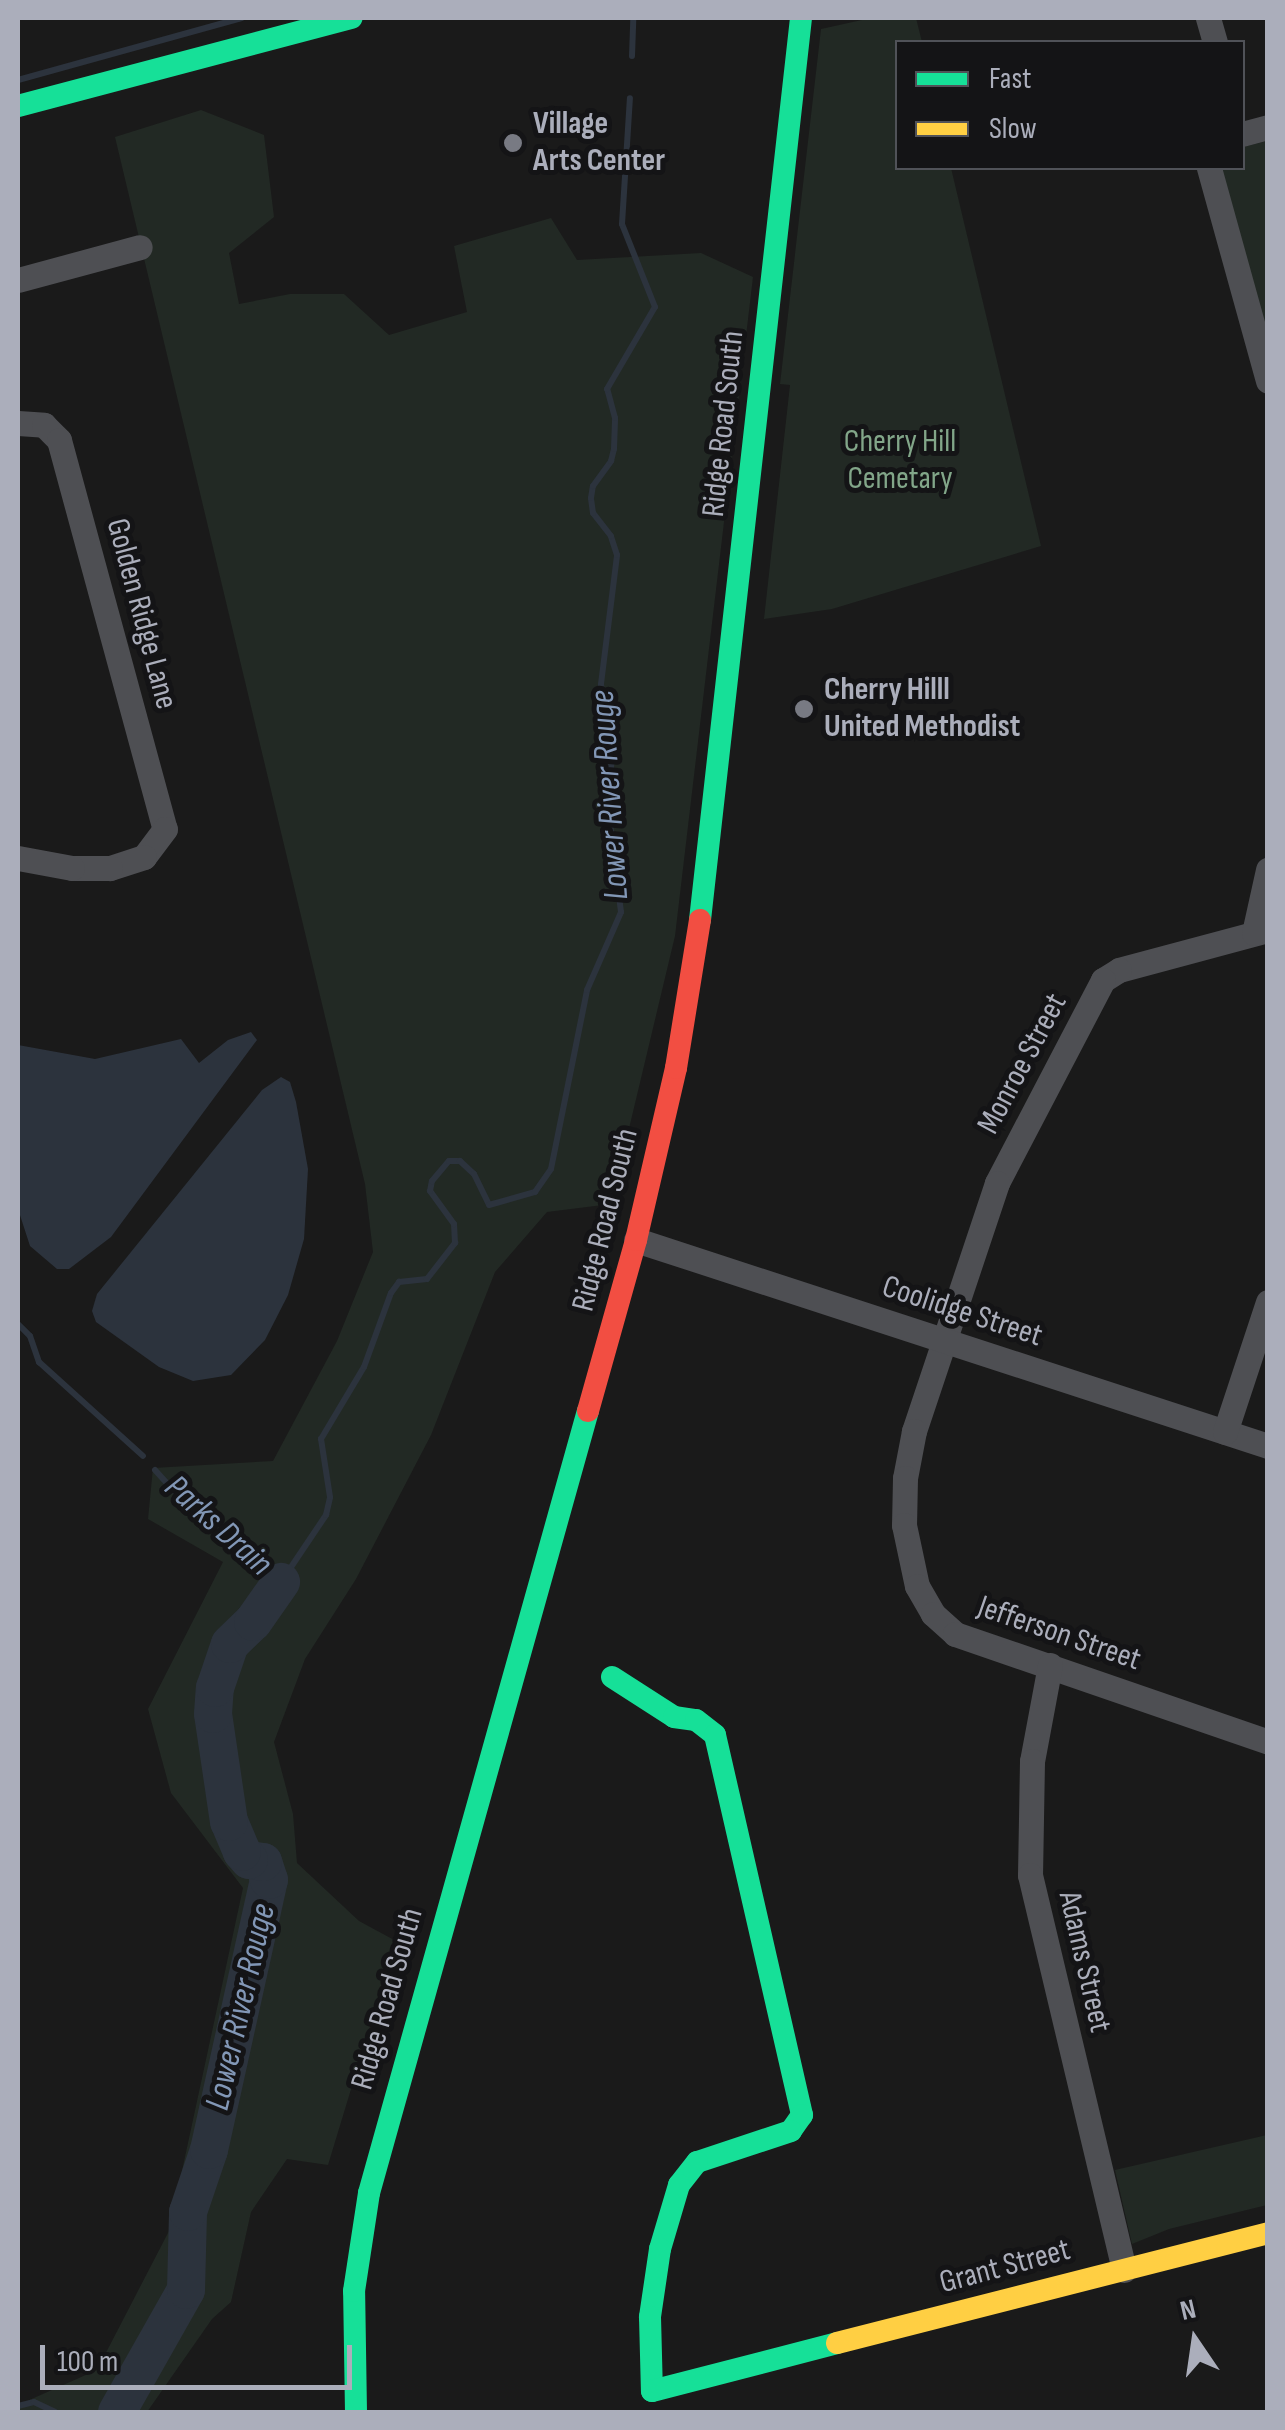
<!DOCTYPE html>
<style>
body{margin:0}
#map{position:relative;width:1285px;height:2430px;overflow:hidden;background:#1a1a1a;font-family:"Sofia Sans Condensed",sans-serif}
div>[style]{position:absolute}
.green>*{inset:0;background:#222924}
.water>*{inset:0;background:#2c333d}
.stream>*{height:6px;margin:-3px;padding:0 3px;transform-origin:3px;border-radius:3px;background:#2c333d}
.river>*{height:38px;margin:-19px;padding:0 19px;transform-origin:19px;border-radius:19px;background:#2c333d}
.street>*{height:25px;margin:-12.5px;padding:0 12.5px;transform-origin:12.5px;border-radius:12.5px;background:#4e4f53}
.fast>*{height:22px;margin:-11px;padding:0 11px;transform-origin:11px;border-radius:11px;background:#16e098}
.slow>*{height:22px;margin:-11px;padding:0 11px;transform-origin:11px;border-radius:11px;background:#ffcf43}
.jam>*{height:22px;margin:-11px;padding:0 11px;transform-origin:11px;border-radius:11px;background:#f24e42}
.dots>*{width:28px;height:28px;translate:-50% -50%;box-sizing:border-box;border:5px solid #141416;border-radius:50%}
span{translate:-50% -50%;white-space:nowrap;text-align:center;line-height:1.15;-webkit-text-stroke:10px #141416;paint-order:stroke}
.poi-label{font-size:32px;color:#abaebb;font-weight:700}
.left{translate:0 -50%;text-align:left}
.street-label{font-size:32px;color:#abaebb}
.park-label{font-size:32px;color:#82a689}
.water-label{font-size:35px;color:#8297b6;font-style:italic}
.frame{position:absolute;inset:0;border:20px solid #abaebb;pointer-events:none}
.legend{position:absolute;left:895px;top:40px;width:350px;height:130px;box-sizing:border-box;background:#141416;border:2px solid #505258;margin:0;padding:12px 18px;list-style:none;font-size:30px;color:#abaebb}
.legend li{display:flex;align-items:center;gap:20px;height:50px}
.legend b{width:50px;border:2px solid #505258}
.north{position:absolute;left:1145px;top:2290px;width:100px;height:100px;-webkit-text-stroke:8px #141416;paint-order:stroke;rotate:347deg;font-size:28px;font-weight:700;line-height:40px;text-align:center;color:#abaebb}
.north::after{content:'';display:block;margin:auto;width:35px;height:45px;background:#abaebb;clip-path:polygon(50% 0,100% 100%,50% 72%,0 100%)}
.scale{position:absolute;left:40px;top:2345px;width:312px;height:45px;box-sizing:border-box;border:5px solid #abaebb;border-top:0;padding-left:12px;font-size:30px;line-height:35px;white-space:nowrap;color:#abaebb;-webkit-text-stroke:8px #141416;paint-order:stroke}
</style>
<div id="map">
<div class="green">
<i style="clip-path:polygon(871px 18px,916px 18px,922px 42px,898px 42px,898px 168px,951px 168px,1041px 546px,832px 609px,764px 619px,790px 385px,780px 384px,821px 29px)"></i>
<i style="clip-path:polygon(201px 110px,264px 135px,274px 217px,229px 253px,239px 304px,290px 294px,344px 294px,389px 335px,467px 312px,454px 246px,551px 218px,577px 260px,701px 253px,753px 277px,675px 936px,611px 1204px,547px 1212px,495px 1272px,431px 1435px,356px 1579px,305px 1659px,274px 1742px,293px 1814px,297px 1863px,359px 1921px,396px 1941px,328px 2165px,287px 2159px,251px 2212px,231px 2302px,212px 2319px,147px 2412px,18px 2412px,18px 2405px,97px 2370px,169px 2231px,243px 1888px,171px 1793px,148px 1709px,223px 1562px,148px 1519px,153px 1468px,273px 1461px,337px 1341px,373px 1252px,365px 1184px,115px 137px)"></i>
<i style="clip-path:polygon(1267px 141px,1267px 344px,1220px 168px,1242px 168px,1243px 147px)"></i>
<i style="clip-path:polygon(1267px 2135px,1267px 2205px,1169px 2229px,1132px 2244px,1115px 2170px)"></i>
</div>
<div class="water">
<i style="clip-path:polygon(251px 1032px,257px 1040px,111px 1237px,69px 1269px,57px 1269px,30px 1246px,18px 1209px,18px 1045px,95px 1059px,181px 1039px,199px 1063px,228px 1040px)"></i>
<i style="clip-path:polygon(281px 1077px,290px 1082px,296px 1102px,308px 1169px,304px 1239px,288px 1295px,265px 1340px,231px 1375px,193px 1381px,159px 1367px,96px 1322px,92px 1311px,97px 1294px,262px 1090px)"></i>
</div>
<div class="stream">
<i style="left:632px;top:56px;width:38px;rotate:-88deg"></i>
<i style="left:18px;top:80px;width:232px;rotate:-15.5deg"></i>
<i style="left:18px;top:1324px;width:17px;rotate:45deg"></i>
<i style="left:30px;top:1336px;width:28px;rotate:71deg"></i>
<i style="left:39px;top:1362px;width:140px;rotate:42.1deg"></i>
<i style="left:155px;top:1470px;width:25px;rotate:48deg"></i>
<i style="left:172px;top:1489px;width:90px;rotate:36deg"></i>
<i style="left:245px;top:1542px;width:54px;rotate:48deg"></i>
<i style="left:281px;top:1582px;width:81px;rotate:-56.1deg"></i>
<i style="left:326px;top:1515px;width:18px;rotate:-77deg"></i>
<i style="left:330px;top:1497px;width:59px;rotate:-98.8deg"></i>
<i style="left:321px;top:1439px;width:84px;rotate:-59.2deg"></i>
<i style="left:364px;top:1367px;width:79px;rotate:-70deg"></i>
<i style="left:391px;top:1293px;width:14px;rotate:-54deg"></i>
<i style="left:399px;top:1282px;width:28px;rotate:-6deg"></i>
<i style="left:427px;top:1279px;width:46px;rotate:-52.1deg"></i>
<i style="left:455px;top:1243px;width:19px;rotate:-93deg"></i>
<i style="left:454px;top:1224px;width:41px;rotate:-126deg"></i>
<i style="left:430px;top:1191px;width:10px;rotate:-79deg"></i>
<i style="left:432px;top:1181px;width:26px;rotate:-50deg"></i>
<i style="left:449px;top:1161px;width:11px"></i>
<i style="left:460px;top:1161px;width:19px;rotate:43deg"></i>
<i style="left:474px;top:1174px;width:34px;rotate:64deg"></i>
<i style="left:489px;top:1205px;width:48px;rotate:-15.8deg"></i>
<i style="left:535px;top:1192px;width:28px;rotate:-55deg"></i>
<i style="left:551px;top:1169px;width:183px;rotate:-78.6deg"></i>
<i style="left:587px;top:990px;width:85px;rotate:-66.4deg"></i>
<i style="left:621px;top:912px;width:105px;rotate:-97.1deg"></i>
<i style="left:608px;top:808px;width:67px;rotate:-85.7deg"></i>
<i style="left:613px;top:741px;width:14px;rotate:-115deg"></i>
<i style="left:607px;top:728px;width:44px;rotate:-97.8deg"></i>
<i style="left:601px;top:684px;width:130px;rotate:-82.9deg"></i>
<i style="left:617px;top:555px;width:20px;rotate:-108deg"></i>
<i style="left:611px;top:536px;width:29px;rotate:-128deg"></i>
<i style="left:593px;top:513px;width:15px;rotate:-98deg"></i>
<i style="left:591px;top:498px;width:12px;rotate:-81deg"></i>
<i style="left:593px;top:486px;width:31px;rotate:-54deg"></i>
<i style="left:611px;top:461px;width:12px;rotate:-76deg"></i>
<i style="left:614px;top:449px;width:31px;rotate:-88deg"></i>
<i style="left:615px;top:418px;width:30px;rotate:-105deg"></i>
<i style="left:607px;top:389px;width:95px;rotate:-59.7deg"></i>
<i style="left:655px;top:307px;width:89px;rotate:-111.7deg"></i>
<i style="left:622px;top:224px;width:126px;rotate:-86.4deg"></i>
<i style="left:18px;top:2406px;width:16px;rotate:-14deg"></i>
<i style="left:34px;top:2402px;width:23px;rotate:25deg"></i>
</div>
<div class="river">
<i style="left:117px;top:2412px;width:140px;rotate:-60.5deg"></i>
<i style="left:186px;top:2290px;width:78px;rotate:-88.5deg"></i>
<i style="left:188px;top:2212px;width:65px;rotate:-71.3deg"></i>
<i style="left:209px;top:2150px;width:277px;rotate:-77.5deg"></i>
<i style="left:269px;top:1880px;width:19px;rotate:-108deg"></i>
<i style="left:263px;top:1862px;width:14px;rotate:-172deg"></i>
<i style="left:249px;top:1860px;width:11px;rotate:-131deg"></i>
<i style="left:242px;top:1852px;width:33px;rotate:-113deg"></i>
<i style="left:229px;top:1822px;width:109px;rotate:-98.4deg"></i>
<i style="left:213px;top:1714px;width:26px;rotate:-86deg"></i>
<i style="left:215px;top:1688px;width:46px;rotate:-71.2deg"></i>
<i style="left:230px;top:1644px;width:32px;rotate:-44deg"></i>
<i style="left:253px;top:1622px;width:49px;rotate:-55deg"></i>
</div>
<div class="street">
<i style="left:1208px;top:18px;width:25px;rotate:74deg"></i>
<i style="left:1242px;top:134px;width:27px;rotate:-15deg"></i>
<i style="left:1209px;top:168px;width:221px;rotate:74.5deg"></i>
<i style="left:18px;top:280px;width:126px;rotate:-15.1deg"></i>
<i style="left:18px;top:423px;width:26px;rotate:4deg"></i>
<i style="left:44px;top:425px;width:21px;rotate:45deg"></i>
<i style="left:59px;top:440px;width:403px;rotate:74.8deg"></i>
<i style="left:165px;top:829px;width:35px;rotate:127deg"></i>
<i style="left:144px;top:857px;width:36px;rotate:162deg"></i>
<i style="left:110px;top:868px;width:38px;rotate:180deg"></i>
<i style="left:72px;top:868px;width:55px;rotate:-169.5deg"></i>
<i style="left:1268px;top:930px;width:154px;rotate:165deg"></i>
<i style="left:1119px;top:970px;width:19px;rotate:148deg"></i>
<i style="left:1103px;top:980px;width:229px;rotate:117.6deg"></i>
<i style="left:997px;top:1183px;width:262px;rotate:108.5deg"></i>
<i style="left:914px;top:1431px;width:48px;rotate:100.8deg"></i>
<i style="left:905px;top:1478px;width:47px;rotate:91.2deg"></i>
<i style="left:904px;top:1525px;width:62px;rotate:78deg"></i>
<i style="left:917px;top:1586px;width:32px;rotate:60deg"></i>
<i style="left:933px;top:1614px;width:30px;rotate:42deg"></i>
<i style="left:955px;top:1634px;width:331px;rotate:19deg"></i>
<i style="left:1254px;top:933px;width:65px;rotate:-77.5deg"></i>
<i style="left:636px;top:1240px;width:665px;rotate:18.05deg"></i>
<i style="left:1225px;top:1432px;width:137px;rotate:-71.7deg"></i>
<i style="left:1050px;top:1665px;width:98px;rotate:100.6deg"></i>
<i style="left:1032px;top:1761px;width:114px;rotate:91deg"></i>
<i style="left:1030px;top:1875px;width:406px;rotate:76.6deg"></i>
</div>
<div class="fast">
<i style="left:18px;top:106px;width:345px;rotate:-14.8deg"></i>
<i style="left:700px;top:920px;width:908px;rotate:-83.61deg"></i>
<i style="left:612px;top:1677px;width:74px;rotate:32.8deg"></i>
<i style="left:674px;top:1717px;width:22px;rotate:8deg"></i>
<i style="left:696px;top:1720px;width:24px;rotate:38deg"></i>
<i style="left:715px;top:1735px;width:390px;rotate:77.1deg"></i>
<i style="left:802px;top:2115px;width:19px;rotate:125deg"></i>
<i style="left:791px;top:2131px;width:99px;rotate:161.7deg"></i>
<i style="left:697px;top:2162px;width:29px;rotate:128deg"></i>
<i style="left:679px;top:2185px;width:67px;rotate:106.5deg"></i>
<i style="left:660px;top:2249px;width:69px;rotate:98.4deg"></i>
<i style="left:650px;top:2317px;width:74px;rotate:88.5deg"></i>
<i style="left:652px;top:2391px;width:191px;rotate:-14.5deg"></i>
<i style="left:356px;top:2412px;width:121px;rotate:-90.9deg"></i>
<i style="left:354px;top:2291px;width:99px;rotate:-81.3deg"></i>
<i style="left:369px;top:2193px;width:812px;rotate:-74.36deg"></i>
</div>
<div class="slow">
<i style="left:837px;top:2343px;width:445px;rotate:-14.3deg"></i>
</div>
<div class="jam">
<i style="left:588px;top:1411px;width:178px;rotate:-74.3deg"></i>
<i style="left:636px;top:1240px;width:177px;rotate:-76.9deg"></i>
<i style="left:676px;top:1068px;width:150px;rotate:-80.8deg"></i>
</div>
<div class="dots">
<i style="left:513px;top:143px;background:#787a83"></i>
<i style="left:804px;top:709px;background:#787a83"></i>
</div>
<div class="poi-label">
<span class="left" style="left:533px;top:143px">Village<br>Arts Center</span>
<span class="left" style="left:824px;top:709px">Cherry Hilll<br>United Methodist</span>
</div>
<div class="street-label">
<span style="left:724px;top:424px;rotate:-84deg">Ridge Road South</span>
<span style="left:141px;top:614px;rotate:75deg">Golden Ridge Lane</span>
<span style="left:1023px;top:1064px;rotate:-62deg">Monroe Street</span>
<span style="left:606px;top:1220px;rotate:-76deg">Ridge Road South</span>
<span style="left:962px;top:1312px;rotate:18deg">Coolidge Street</span>
<span style="left:1059px;top:1634px;rotate:19deg">Jefferson Street</span>
<span style="left:1084px;top:1962px;rotate:77deg">Adams Street</span>
<span style="left:388px;top:1999px;rotate:-74deg">Ridge Road South</span>
<span style="left:1005px;top:2267px;rotate:-15deg">Grant Street</span>
</div>
<div class="park-label">
<span style="left:900px;top:461px">Cherry Hill<br>Cemetary</span>
</div>
<div class="water-label">
<span style="left:610px;top:795px;rotate:-94deg">Lower River Rouge</span>
<span style="left:218px;top:1526px;rotate:42deg">Parks Drain</span>
<span style="left:241px;top:2007px;rotate:-77deg">Lower River Rouge</span>
</div>
<div class="frame"></div>
<ul class="legend">
<li><b style="height:12px;background:#16e098"></b>Fast</li>
<li><b style="height:12px;background:#ffcf43"></b>Slow</li>
</ul>
<div class="north">N</div>
<div class="scale">100 m</div>
</div>
